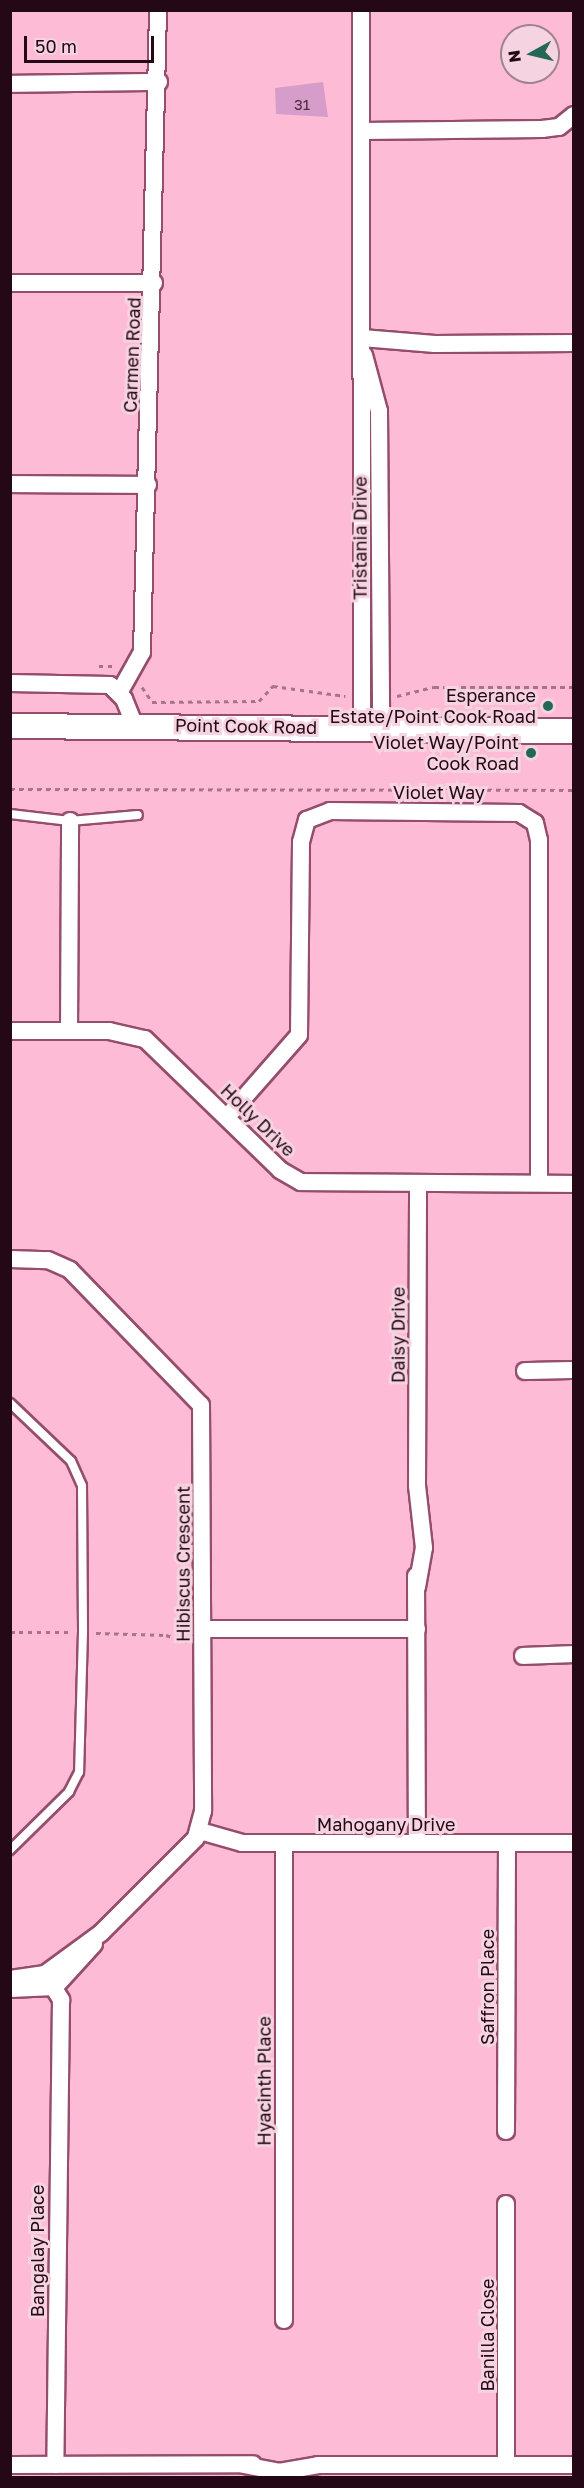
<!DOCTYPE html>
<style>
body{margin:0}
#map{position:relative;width:584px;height:2488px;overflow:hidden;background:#fdbbd5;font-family:"Golos Text",sans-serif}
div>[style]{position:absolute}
.building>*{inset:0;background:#d69dca}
.path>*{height:3px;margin-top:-1.5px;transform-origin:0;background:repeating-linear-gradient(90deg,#a67388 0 4.5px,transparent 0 9px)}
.roads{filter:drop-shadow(2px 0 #954d6c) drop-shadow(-2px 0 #954d6c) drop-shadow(0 2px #954d6c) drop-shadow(0 -2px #954d6c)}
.service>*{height:8px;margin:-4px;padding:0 4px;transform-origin:4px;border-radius:4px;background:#fff}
.minor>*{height:16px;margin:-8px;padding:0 8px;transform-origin:8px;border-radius:8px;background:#fff}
.secondary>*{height:24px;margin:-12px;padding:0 12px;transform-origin:12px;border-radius:12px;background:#fff}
.dots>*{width:16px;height:16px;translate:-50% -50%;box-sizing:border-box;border:3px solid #f5d3e0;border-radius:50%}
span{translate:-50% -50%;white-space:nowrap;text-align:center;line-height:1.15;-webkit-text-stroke:6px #f5d3e0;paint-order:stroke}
.number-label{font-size:15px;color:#502d42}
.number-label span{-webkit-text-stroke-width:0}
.street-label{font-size:18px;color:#240815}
.poi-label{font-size:18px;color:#240815}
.right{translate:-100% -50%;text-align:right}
.frame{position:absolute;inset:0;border:12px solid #240815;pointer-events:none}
.north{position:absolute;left:500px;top:24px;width:60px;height:60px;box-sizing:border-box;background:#f5d3e0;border:2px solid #a1828f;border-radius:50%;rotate:262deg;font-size:16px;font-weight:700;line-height:24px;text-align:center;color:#240815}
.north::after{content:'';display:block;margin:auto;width:21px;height:27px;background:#256756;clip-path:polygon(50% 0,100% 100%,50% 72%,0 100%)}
.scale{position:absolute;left:24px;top:36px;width:130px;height:27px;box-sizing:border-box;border:3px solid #240815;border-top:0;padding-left:8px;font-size:18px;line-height:21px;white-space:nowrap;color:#240815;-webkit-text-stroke:4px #f5d3e0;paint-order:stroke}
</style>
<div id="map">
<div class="building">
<i style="clip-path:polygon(323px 82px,328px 117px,276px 114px,275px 88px)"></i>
</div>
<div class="path">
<i style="left:99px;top:666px;width:18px"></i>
<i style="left:142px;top:687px;width:18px;rotate:56deg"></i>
<i style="left:152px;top:702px;width:107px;rotate:-0.5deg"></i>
<i style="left:259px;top:701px;width:21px;rotate:-47deg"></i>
<i style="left:273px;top:686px;width:73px;rotate:7.9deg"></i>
<i style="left:397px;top:696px;width:38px;rotate:-14deg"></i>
<i style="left:434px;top:687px;width:140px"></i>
<i style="left:10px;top:789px;width:564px;rotate:0.1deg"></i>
<i style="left:10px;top:1632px;width:62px"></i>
<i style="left:96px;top:1633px;width:70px;rotate:1.6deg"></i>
<i style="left:166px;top:1635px;width:22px;rotate:18deg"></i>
</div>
<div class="roads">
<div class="service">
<i style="left:10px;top:814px;width:60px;rotate:6.7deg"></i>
<i style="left:70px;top:821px;width:68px;rotate:-5deg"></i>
<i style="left:10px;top:1403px;width:84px;rotate:43.6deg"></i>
<i style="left:71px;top:1461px;width:27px;rotate:66deg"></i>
<i style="left:82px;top:1486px;width:146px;rotate:89.6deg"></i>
<i style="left:83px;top:1632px;width:140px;rotate:91.6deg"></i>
<i style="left:79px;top:1772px;width:22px;rotate:117deg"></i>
<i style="left:69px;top:1792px;width:83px;rotate:135.5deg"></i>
</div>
<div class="minor">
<i style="left:361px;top:10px;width:717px;rotate:89.92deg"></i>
<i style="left:10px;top:84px;width:149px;rotate:-0.8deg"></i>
<i style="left:362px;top:131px;width:180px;rotate:-0.6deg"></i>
<i style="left:542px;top:129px;width:17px;rotate:-7deg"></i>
<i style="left:559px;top:127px;width:19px;rotate:-39deg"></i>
<i style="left:10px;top:283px;width:144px"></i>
<i style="left:362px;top:338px;width:73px;rotate:4.7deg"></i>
<i style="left:435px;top:344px;width:139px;rotate:-0.4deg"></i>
<i style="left:364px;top:355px;width:58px;rotate:75deg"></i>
<i style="left:379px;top:411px;width:316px;rotate:89.6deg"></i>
<i style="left:10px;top:484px;width:138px;rotate:0.4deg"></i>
<i style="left:10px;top:683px;width:100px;rotate:1.1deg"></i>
<i style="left:110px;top:685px;width:20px;rotate:45deg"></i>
<i style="left:124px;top:699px;width:27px;rotate:68deg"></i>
<i style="left:119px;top:693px;width:47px;rotate:-60.7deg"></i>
<i style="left:142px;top:652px;width:642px;rotate:-88.57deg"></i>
<i style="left:10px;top:1031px;width:99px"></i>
<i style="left:109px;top:1031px;width:37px;rotate:13deg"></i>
<i style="left:145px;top:1039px;width:188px;rotate:44.1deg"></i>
<i style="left:280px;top:1170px;width:24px;rotate:30deg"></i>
<i style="left:301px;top:1182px;width:273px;rotate:0.4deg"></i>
<i style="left:69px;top:1031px;width:210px;rotate:-89.7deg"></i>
<i style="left:227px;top:1117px;width:109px;rotate:-48.7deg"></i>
<i style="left:299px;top:1035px;width:193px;rotate:-89.4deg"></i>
<i style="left:301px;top:842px;width:23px;rotate:-75deg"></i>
<i style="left:307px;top:820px;width:25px;rotate:-21deg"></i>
<i style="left:330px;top:811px;width:189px;rotate:0.6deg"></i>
<i style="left:519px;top:813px;width:19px;rotate:32deg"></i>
<i style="left:535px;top:823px;width:17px;rotate:77deg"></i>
<i style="left:539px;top:840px;width:343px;rotate:90deg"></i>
<i style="left:10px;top:1259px;width:38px;rotate:2deg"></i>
<i style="left:48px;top:1260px;width:24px;rotate:24deg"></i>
<i style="left:70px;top:1270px;width:188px;rotate:45.9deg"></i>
<i style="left:201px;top:1405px;width:406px;rotate:89.7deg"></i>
<i style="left:203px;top:1811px;width:28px;rotate:105deg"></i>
<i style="left:196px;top:1838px;width:134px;rotate:135deg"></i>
<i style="left:101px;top:1933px;width:69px;rotate:143.8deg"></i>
<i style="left:45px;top:1974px;width:35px;rotate:172deg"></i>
<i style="left:525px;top:1371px;width:49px;rotate:-1.2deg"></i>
<i style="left:416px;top:1576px;width:267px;rotate:89.8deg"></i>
<i style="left:417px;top:1587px;width:40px;rotate:-80deg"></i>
<i style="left:424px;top:1548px;width:62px;rotate:-96.4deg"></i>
<i style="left:417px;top:1486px;width:302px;rotate:-89.8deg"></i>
<i style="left:203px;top:1629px;width:214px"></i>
<i style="left:523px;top:1656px;width:51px;rotate:-2.2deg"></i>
<i style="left:200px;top:1831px;width:44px;rotate:15.9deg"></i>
<i style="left:242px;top:1843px;width:332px"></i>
<i style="left:45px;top:1974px;width:31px;rotate:58deg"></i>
<i style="left:61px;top:2000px;width:465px;rotate:90.7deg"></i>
<i style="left:10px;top:1989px;width:45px;rotate:-2.5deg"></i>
<i style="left:55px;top:1987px;width:58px;rotate:-47.8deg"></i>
<i style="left:506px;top:2131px;width:288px;rotate:-89.8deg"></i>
<i style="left:284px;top:2320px;width:477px;rotate:-90deg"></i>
<i style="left:10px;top:2465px;width:243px;rotate:-0.2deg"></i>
<i style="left:244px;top:2465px;width:36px;rotate:11deg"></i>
<i style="left:279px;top:2472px;width:40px;rotate:-10deg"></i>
<i style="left:318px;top:2465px;width:256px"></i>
<i style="left:506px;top:2465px;width:261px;rotate:-90deg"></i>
</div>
<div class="secondary">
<i style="left:10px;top:726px;width:564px;rotate:0.51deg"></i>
</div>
</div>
<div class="dots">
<i style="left:548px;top:706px;background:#256756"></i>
<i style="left:531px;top:753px;background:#256756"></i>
</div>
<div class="number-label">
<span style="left:302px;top:105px">31</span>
</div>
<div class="street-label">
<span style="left:132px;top:355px;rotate:-88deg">Carmen Road</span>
<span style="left:360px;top:538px;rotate:-90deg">Tristania Drive</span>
<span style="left:246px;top:726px;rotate:1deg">Point Cook Road</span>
<span style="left:439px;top:792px">Violet Way</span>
<span style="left:258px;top:1120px;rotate:44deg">Holly Drive</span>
<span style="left:398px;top:1335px;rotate:-90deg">Daisy Drive</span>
<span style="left:183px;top:1564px;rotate:-90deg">Hibiscus Crescent</span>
<span style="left:386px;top:1824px">Mahogany Drive</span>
<span style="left:487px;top:1987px;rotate:-90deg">Saffron Place</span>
<span style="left:264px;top:2081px;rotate:-90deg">Hyacinth Place</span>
<span style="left:37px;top:2251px;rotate:-90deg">Bangalay Place</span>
<span style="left:487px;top:2335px;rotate:-90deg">Banilla Close</span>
</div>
<div class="poi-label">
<span class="right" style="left:536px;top:706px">Esperance<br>Estate/Point Cook Road</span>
<span class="right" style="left:519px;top:753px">Violet Way/Point<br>Cook Road</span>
</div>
<div class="frame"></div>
<div class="north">N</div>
<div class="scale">50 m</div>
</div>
